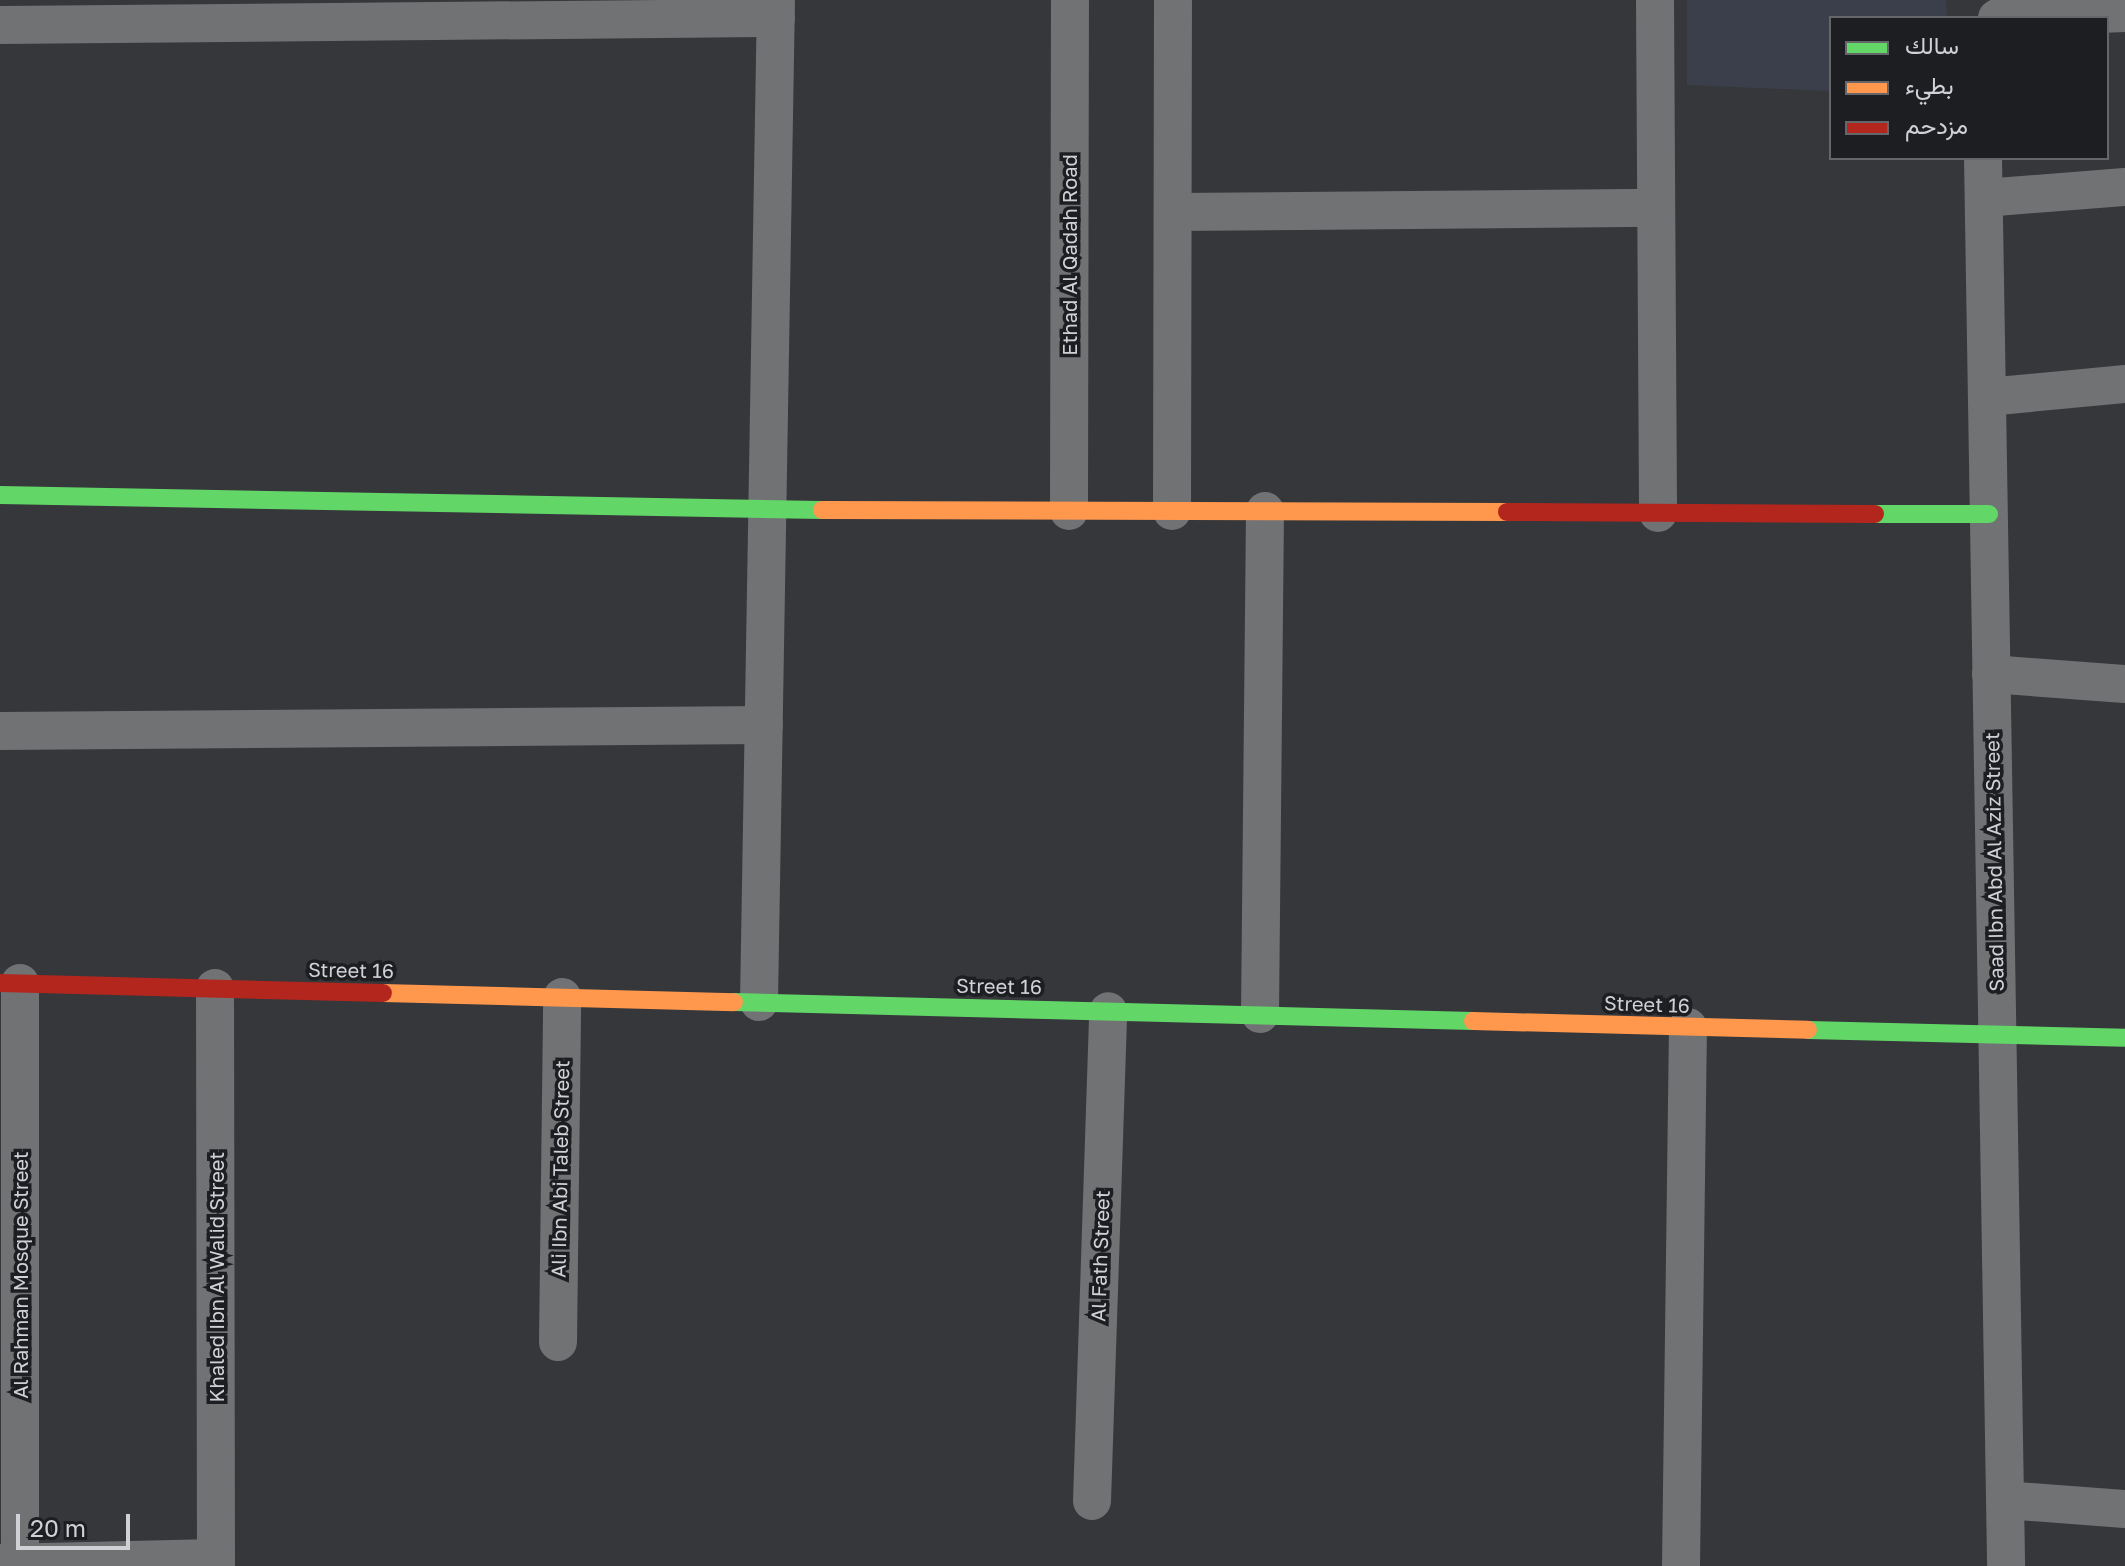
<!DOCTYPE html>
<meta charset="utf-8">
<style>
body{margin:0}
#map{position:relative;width:2125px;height:1566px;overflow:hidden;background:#35373b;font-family:"Golos Text",Vazirmatn,sans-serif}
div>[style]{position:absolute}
.built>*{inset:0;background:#3a3f4b}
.street>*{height:38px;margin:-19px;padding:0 19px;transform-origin:19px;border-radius:19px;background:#707274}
.fast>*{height:18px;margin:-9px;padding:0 9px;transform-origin:9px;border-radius:9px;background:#63d668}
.slow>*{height:18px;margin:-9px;padding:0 9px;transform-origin:9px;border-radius:9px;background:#ff974d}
.jam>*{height:18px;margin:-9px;padding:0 9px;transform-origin:9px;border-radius:9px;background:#b3261e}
span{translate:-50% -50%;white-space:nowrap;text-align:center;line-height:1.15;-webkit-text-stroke:7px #1c1e21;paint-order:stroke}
.street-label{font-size:20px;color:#cfd1d6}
.legend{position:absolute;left:1829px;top:16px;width:280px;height:144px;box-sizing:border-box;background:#1c1e21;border:2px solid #646669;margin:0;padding:10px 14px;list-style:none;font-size:24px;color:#cfd1d6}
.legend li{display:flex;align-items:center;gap:16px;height:40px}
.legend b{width:40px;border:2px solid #646669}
.scale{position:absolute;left:16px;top:1514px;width:114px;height:36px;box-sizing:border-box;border:4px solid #cfd1d6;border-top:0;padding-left:10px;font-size:24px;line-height:28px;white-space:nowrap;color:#cfd1d6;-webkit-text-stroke:6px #1c1e21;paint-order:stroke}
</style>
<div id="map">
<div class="built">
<i style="clip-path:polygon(1687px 0,1946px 0,1947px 18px,1831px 18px,1831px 91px,1687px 85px)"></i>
</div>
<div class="street">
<i style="left:1655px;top:0;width:513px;rotate:89.66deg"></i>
<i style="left:1997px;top:18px;width:128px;rotate:-2.2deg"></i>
<i style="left:0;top:25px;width:776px;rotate:-0.52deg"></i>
<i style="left:1983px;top:158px;width:1408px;rotate:89.06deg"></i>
<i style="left:1984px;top:198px;width:141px;rotate:-4.5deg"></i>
<i style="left:1173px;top:212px;width:483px;rotate:-0.5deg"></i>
<i style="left:1987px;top:397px;width:139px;rotate:-5.4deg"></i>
<i style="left:1069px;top:511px;width:511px;rotate:-89.89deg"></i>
<i style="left:1172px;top:511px;width:511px;rotate:-89.89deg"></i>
<i style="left:1991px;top:674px;width:134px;rotate:4.3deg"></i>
<i style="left:0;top:731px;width:764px;rotate:-0.45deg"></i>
<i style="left:20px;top:983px;width:583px;rotate:90deg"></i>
<i style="left:215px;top:988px;width:578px;rotate:89.9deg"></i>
<i style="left:759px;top:1002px;width:1002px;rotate:-89.03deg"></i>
<i style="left:1260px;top:1014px;width:503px;rotate:-89.43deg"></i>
<i style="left:558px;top:1342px;width:345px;rotate:-89.3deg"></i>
<i style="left:2005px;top:1500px;width:120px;rotate:4.3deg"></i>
<i style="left:1092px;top:1501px;width:490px;rotate:-88.1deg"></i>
<i style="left:0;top:1563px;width:216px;rotate:-1.3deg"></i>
<i style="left:1681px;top:1566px;width:539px;rotate:-89.26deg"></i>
</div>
<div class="fast">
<i style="left:0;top:495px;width:822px;rotate:1.05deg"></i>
<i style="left:1875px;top:514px;width:114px"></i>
<i style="left:734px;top:1002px;width:739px;rotate:1.47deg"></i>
<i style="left:1808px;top:1030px;width:317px;rotate:1.4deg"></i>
</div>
<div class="slow">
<i style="left:822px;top:510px;width:685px;rotate:0.17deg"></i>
<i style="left:383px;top:993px;width:351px;rotate:1.5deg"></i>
<i style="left:1473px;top:1021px;width:335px;rotate:1.5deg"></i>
</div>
<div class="jam">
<i style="left:1507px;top:512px;width:368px;rotate:0.3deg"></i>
<i style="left:0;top:983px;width:383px;rotate:1.5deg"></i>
</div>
<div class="street-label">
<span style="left:1069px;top:255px;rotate:-90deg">Ethad Al Qadah Road</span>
<span style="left:1994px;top:862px;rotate:-91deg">Saad Ibn Abd Al Aziz Street</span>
<span style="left:351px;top:970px;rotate:1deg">Street 16</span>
<span style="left:999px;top:986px;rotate:1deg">Street 16</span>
<span style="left:1647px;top:1004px;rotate:2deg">Street 16</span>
<span style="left:560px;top:1169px;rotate:-89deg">Ali Ibn Abi Taleb Street</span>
<span style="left:1100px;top:1256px;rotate:-88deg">Al Fath Street</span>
<span style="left:20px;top:1275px;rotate:-90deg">Al Rahman Mosque Street</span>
<span style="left:216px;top:1277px;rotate:-90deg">Khaled Ibn Al Walid Street</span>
</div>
<ul class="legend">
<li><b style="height:10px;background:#63d668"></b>سالك</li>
<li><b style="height:10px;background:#ff974d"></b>بطيء</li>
<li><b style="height:10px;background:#b3261e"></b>مزدحم</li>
</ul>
<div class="scale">20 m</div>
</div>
